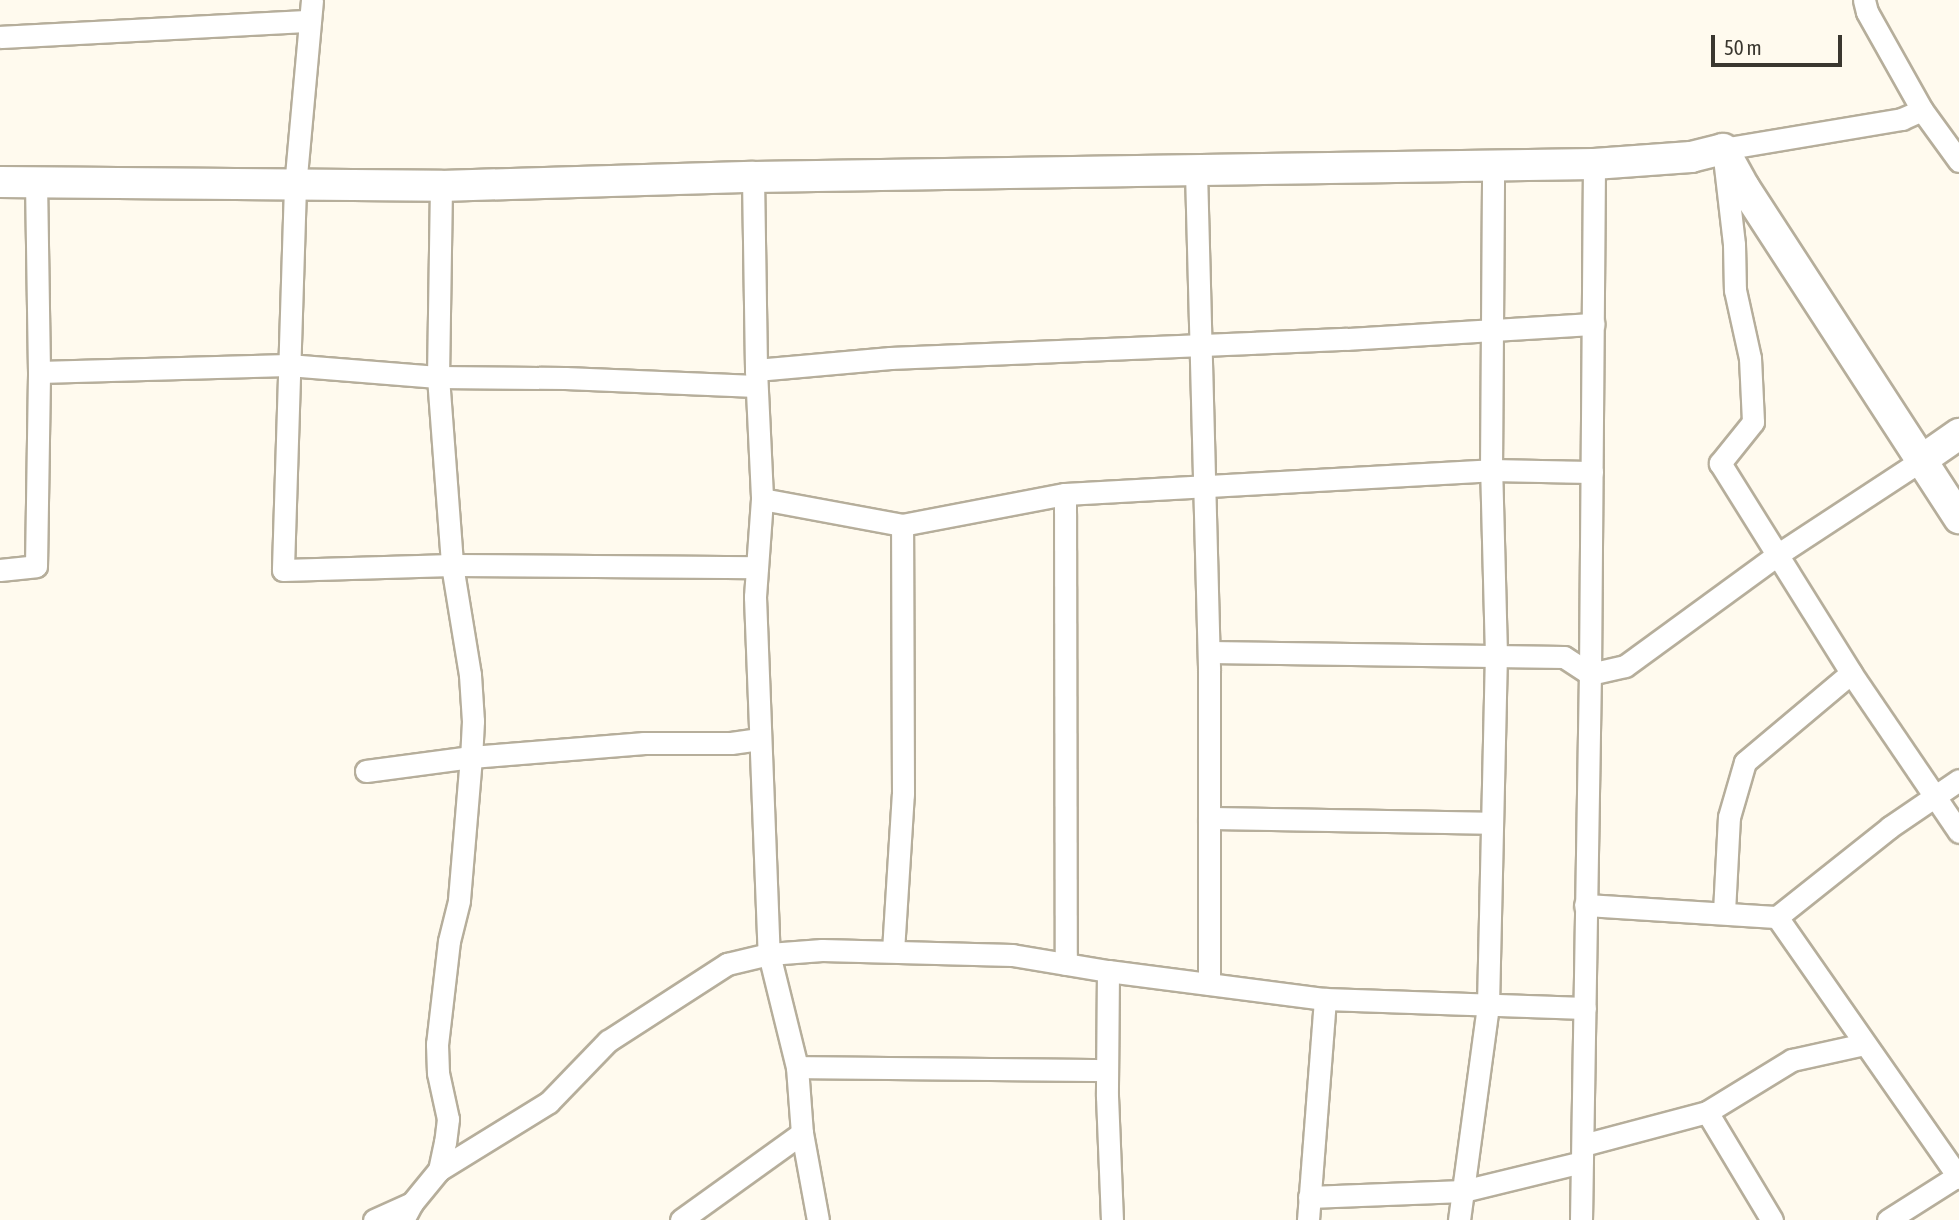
<!DOCTYPE html>
<style>
body{margin:0}
#map{position:relative;width:1959px;height:1220px;overflow:hidden;background:#fffaee;font-family:"Asap Condensed",sans-serif}
div>[style]{position:absolute}
.roads{filter:drop-shadow(2px 0 #b6ae9b) drop-shadow(-2px 0 #b6ae9b) drop-shadow(0 2px #b6ae9b) drop-shadow(0 -2px #b6ae9b)}
.street>*{height:21px;margin:-10.5px;padding:0 10.5px;transform-origin:10.5px;border-radius:10.5px;background:#fff}
.secondary>*{height:30px;margin:-15px;padding:0 15px;transform-origin:15px;border-radius:15px;background:#fff}
span{translate:-50% -50%;white-space:nowrap;text-align:center;line-height:1.15;-webkit-text-stroke:6px #fffaee;paint-order:stroke}
.scale{position:absolute;left:1711px;top:35px;width:131px;height:32px;box-sizing:border-box;border:4px solid #3a372f;border-top:0;padding-left:9px;font-size:21px;line-height:24px;white-space:nowrap;color:#3a372f;-webkit-text-stroke:5px #fffaee;paint-order:stroke}
</style>
<div id="map">
<div class="roads">
<div class="street">
<i style="left:312px;top:0;width:187px;rotate:95.2deg"></i>
<i style="left:295px;top:186px;width:384px;rotate:91.8deg"></i>
<i style="left:283px;top:570px;width:169px;rotate:-1.7deg"></i>
<i style="left:452px;top:565px;width:305px;rotate:0.4deg"></i>
<i style="left:1864px;top:0;width:12px;rotate:76deg"></i>
<i style="left:1867px;top:12px;width:112px;rotate:60.7deg"></i>
<i style="left:1922px;top:110px;width:63px;rotate:54deg"></i>
<i style="left:0;top:37px;width:310px;rotate:-3deg"></i>
<i style="left:1922px;top:110px;width:22px;rotate:156deg"></i>
<i style="left:1902px;top:119px;width:181px;rotate:170.5deg"></i>
<i style="left:1723px;top:149px;width:96px;rotate:83.4deg"></i>
<i style="left:1734px;top:244px;width:46px;rotate:88.8deg"></i>
<i style="left:1735px;top:290px;width:70px;rotate:77.6deg"></i>
<i style="left:1750px;top:358px;width:64px;rotate:87.3deg"></i>
<i style="left:1753px;top:422px;width:53px;rotate:128.8deg"></i>
<i style="left:1720px;top:463px;width:248px;rotate:58deg"></i>
<i style="left:1851px;top:673px;width:192px;rotate:55.8deg"></i>
<i style="left:1196px;top:171px;width:499px;rotate:88.5deg"></i>
<i style="left:1209px;top:670px;width:314px;rotate:90deg"></i>
<i style="left:753px;top:177px;width:193px;rotate:89.1deg"></i>
<i style="left:756px;top:370px;width:129px;rotate:87.3deg"></i>
<i style="left:762px;top:499px;width:98px;rotate:94.1deg"></i>
<i style="left:755px;top:597px;width:357px;rotate:87.8deg"></i>
<i style="left:769px;top:954px;width:116px;rotate:76.1deg"></i>
<i style="left:797px;top:1067px;width:66px;rotate:85.7deg"></i>
<i style="left:802px;top:1133px;width:88px;rotate:79.6deg"></i>
<i style="left:441px;top:186px;width:191px;rotate:90.9deg"></i>
<i style="left:438px;top:377px;width:189px;rotate:85.7deg"></i>
<i style="left:452px;top:565px;width:111px;rotate:80.7deg"></i>
<i style="left:470px;top:675px;width:46px;rotate:86.3deg"></i>
<i style="left:473px;top:721px;width:36px;rotate:93deg"></i>
<i style="left:471px;top:757px;width:174px;rotate:-4.6deg"></i>
<i style="left:644px;top:743px;width:87px"></i>
<i style="left:731px;top:743px;width:27px;rotate:-8deg"></i>
<i style="left:756px;top:370px;width:135px;rotate:-5.1deg"></i>
<i style="left:890px;top:358px;width:457px;rotate:-2.4deg"></i>
<i style="left:1347px;top:339px;width:247px;rotate:-3.5deg"></i>
<i style="left:39px;top:372px;width:249px;rotate:-1.6deg"></i>
<i style="left:288px;top:365px;width:150px;rotate:4.6deg"></i>
<i style="left:438px;top:377px;width:127px;rotate:0.5deg"></i>
<i style="left:565px;top:378px;width:191px;rotate:2.4deg"></i>
<i style="left:1065px;top:494px;width:470px;rotate:89.9deg"></i>
<i style="left:762px;top:499px;width:142px;rotate:10.5deg"></i>
<i style="left:902px;top:525px;width:166px;rotate:-10.8deg"></i>
<i style="left:1065px;top:494px;width:427px;rotate:-3.2deg"></i>
<i style="left:1491px;top:470px;width:101px;rotate:1.1deg"></i>
<i style="left:0;top:570px;width:36px;rotate:-6deg"></i>
<i style="left:36px;top:566px;width:194px;rotate:-89.1deg"></i>
<i style="left:39px;top:372px;width:190px;rotate:-90.9deg"></i>
<i style="left:1209px;top:652px;width:355px;rotate:0.8deg"></i>
<i style="left:1564px;top:657px;width:31px;rotate:33deg"></i>
<i style="left:1590px;top:674px;width:36px;rotate:-13deg"></i>
<i style="left:1625px;top:666px;width:188px;rotate:-36.1deg"></i>
<i style="left:1777px;top:555px;width:175px;rotate:-33.3deg"></i>
<i style="left:366px;top:771px;width:106px;rotate:-7.6deg"></i>
<i style="left:471px;top:757px;width:144px;rotate:94.8deg"></i>
<i style="left:459px;top:901px;width:41px;rotate:104deg"></i>
<i style="left:449px;top:941px;width:104px;rotate:96.6deg"></i>
<i style="left:437px;top:1044px;width:29px;rotate:88deg"></i>
<i style="left:438px;top:1073px;width:47px;rotate:77.7deg"></i>
<i style="left:448px;top:1119px;width:23px;rotate:97deg"></i>
<i style="left:445px;top:1142px;width:29px;rotate:102deg"></i>
<i style="left:439px;top:1170px;width:43px;rotate:129.3deg"></i>
<i style="left:412px;top:1203px;width:19px;rotate:118deg"></i>
<i style="left:1209px;top:818px;width:283px;rotate:1deg"></i>
<i style="left:1585px;top:905px;width:192px;rotate:3.6deg"></i>
<i style="left:1777px;top:917px;width:144px;rotate:-38.5deg"></i>
<i style="left:1890px;top:827px;width:83px;rotate:-34.3deg"></i>
<i style="left:1724px;top:912px;width:95px;rotate:-87deg"></i>
<i style="left:1729px;top:817px;width:57px;rotate:-73.8deg"></i>
<i style="left:1745px;top:762px;width:138px;rotate:-40deg"></i>
<i style="left:1777px;top:917px;width:318px;rotate:55.1deg"></i>
<i style="left:893px;top:951px;width:157px;rotate:-86.4deg"></i>
<i style="left:903px;top:794px;width:269px;rotate:-90.2deg"></i>
<i style="left:1108px;top:971px;width:125px;rotate:90.5deg"></i>
<i style="left:1107px;top:1096px;width:124px;rotate:87.7deg"></i>
<i style="left:797px;top:1067px;width:310px;rotate:0.6deg"></i>
<i style="left:1707px;top:1112px;width:126px;rotate:59deg"></i>
<i style="left:1583px;top:1145px;width:128px;rotate:-14.9deg"></i>
<i style="left:1707px;top:1112px;width:100px;rotate:-31.5deg"></i>
<i style="left:1792px;top:1060px;width:74px;rotate:-12.5deg"></i>
<i style="left:439px;top:1170px;width:129px;rotate:-31.7deg"></i>
<i style="left:549px;top:1102px;width:85px;rotate:-46deg"></i>
<i style="left:608px;top:1041px;width:142px;rotate:-32.9deg"></i>
<i style="left:727px;top:964px;width:43px;rotate:-13.4deg"></i>
<i style="left:769px;top:954px;width:53px;rotate:-4.3deg"></i>
<i style="left:822px;top:950px;width:190px;rotate:1.5deg"></i>
<i style="left:1012px;top:955px;width:97px;rotate:9.5deg"></i>
<i style="left:1108px;top:971px;width:219px;rotate:7.4deg"></i>
<i style="left:1325px;top:999px;width:260px;rotate:2deg"></i>
<i style="left:1309px;top:1197px;width:154px;rotate:-2.2deg"></i>
<i style="left:1463px;top:1191px;width:122px;rotate:-13.7deg"></i>
<i style="left:374px;top:1220px;width:42px;rotate:-24.1deg"></i>
<i style="left:681px;top:1220px;width:149px;rotate:-35.7deg"></i>
<i style="left:1308px;top:1220px;width:222px;rotate:-85.6deg"></i>
<i style="left:1459px;top:1220px;width:217px;rotate:-82.3deg"></i>
<i style="left:1488px;top:1005px;width:350px;rotate:-88.7deg"></i>
<i style="left:1496px;top:655px;width:185px;rotate:-91.5deg"></i>
<i style="left:1491px;top:470px;width:306px;rotate:-89.6deg"></i>
<i style="left:1581px;top:1220px;width:546px;rotate:-89.06deg"></i>
<i style="left:1590px;top:674px;width:510px;rotate:-89.55deg"></i>
<i style="left:1888px;top:1220px;width:84px;rotate:-32.4deg"></i>
</div>
<div class="secondary">
<i style="left:0;top:182px;width:441px;rotate:0.5deg"></i>
<i style="left:441px;top:186px;width:312px;rotate:-1.7deg"></i>
<i style="left:753px;top:177px;width:841px;rotate:-0.89deg"></i>
<i style="left:1594px;top:164px;width:97px;rotate:-4.1deg"></i>
<i style="left:1691px;top:157px;width:33px;rotate:-14deg"></i>
<i style="left:1723px;top:149px;width:43px;rotate:61.1deg"></i>
<i style="left:1744px;top:187px;width:395px;rotate:57deg"></i>
<i style="left:1923px;top:459px;width:44px;rotate:-34.8deg"></i>
</div>
</div>
<div class="scale">50 m</div>
</div>
